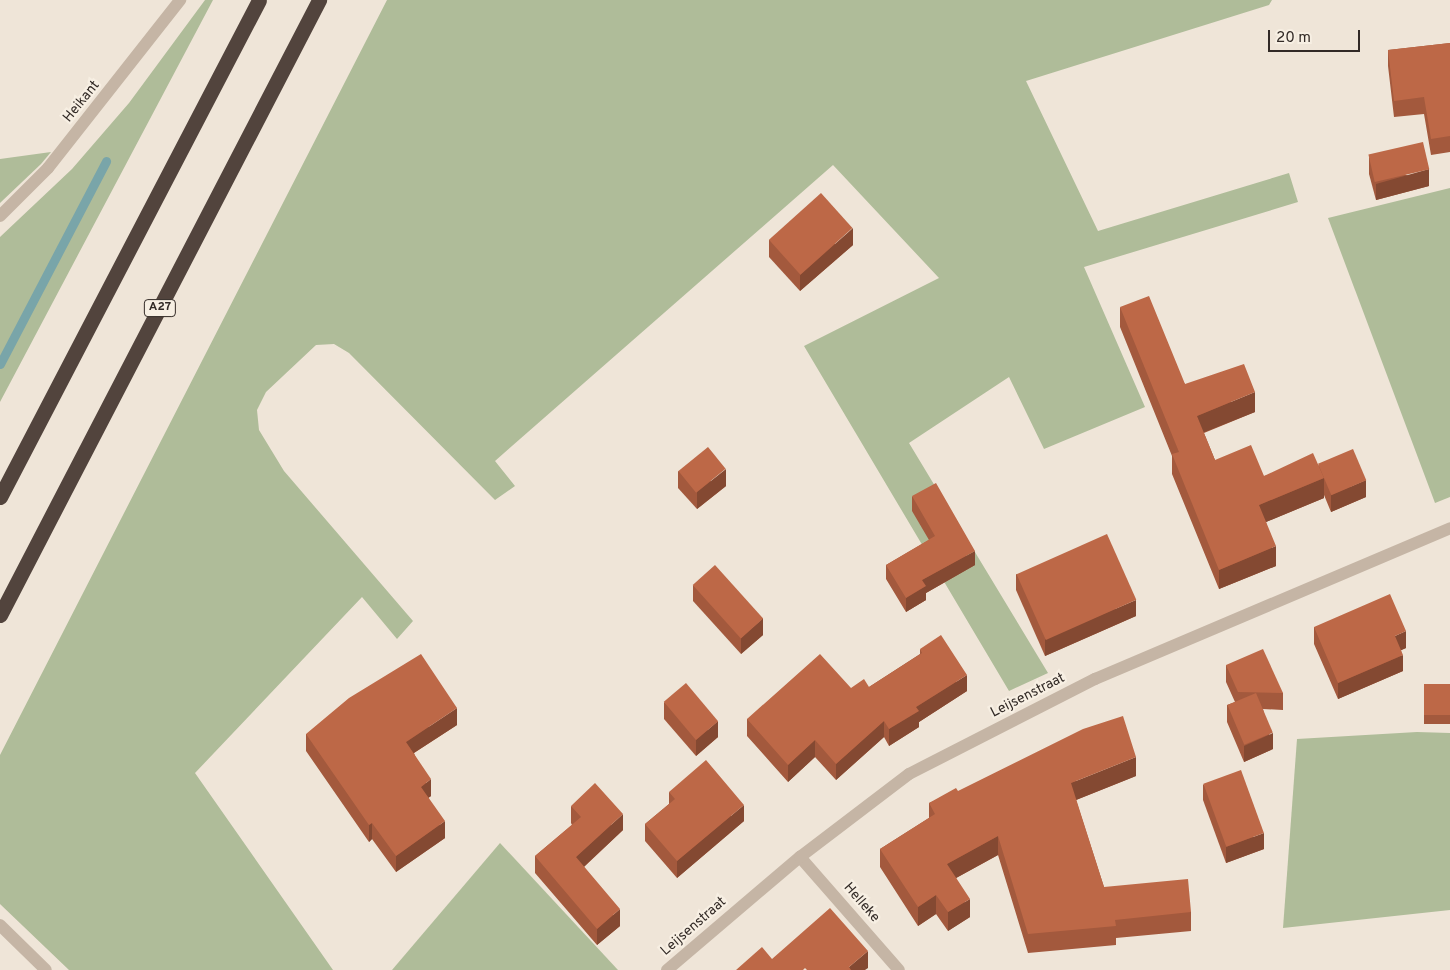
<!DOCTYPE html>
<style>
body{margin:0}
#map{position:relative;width:1450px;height:970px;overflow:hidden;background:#efe5d8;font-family:Overpass,sans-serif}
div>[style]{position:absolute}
.green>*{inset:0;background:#afbc99}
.stream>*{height:9px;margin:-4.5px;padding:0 4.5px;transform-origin:4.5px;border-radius:4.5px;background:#79a5a9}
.minor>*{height:12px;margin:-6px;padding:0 6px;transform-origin:6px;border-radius:6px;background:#c5b5a5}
.motorway>*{height:15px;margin:-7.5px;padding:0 7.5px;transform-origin:7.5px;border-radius:7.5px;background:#52443d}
.wall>*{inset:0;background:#a3593d;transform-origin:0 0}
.shaded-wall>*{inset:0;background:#844932}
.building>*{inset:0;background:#bd6847;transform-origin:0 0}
span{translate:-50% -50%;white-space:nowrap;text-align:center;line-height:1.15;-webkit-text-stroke:4.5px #f7efe3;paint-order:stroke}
.shield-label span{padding:1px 4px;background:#f7efe3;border:1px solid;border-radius:4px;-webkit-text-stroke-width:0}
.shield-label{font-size:12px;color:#322a26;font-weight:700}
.street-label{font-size:14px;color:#322a26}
.scale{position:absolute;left:1268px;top:30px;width:92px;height:22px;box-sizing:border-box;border:2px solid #322a26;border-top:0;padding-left:6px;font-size:15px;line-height:18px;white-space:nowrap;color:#322a26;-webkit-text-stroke:4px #f7efe3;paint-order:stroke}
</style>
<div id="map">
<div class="green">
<i style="clip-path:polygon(205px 0,213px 0,0 402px,0 237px,72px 169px,129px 103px)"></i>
<i style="clip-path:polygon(387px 0,1272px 0,1269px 5px,1026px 81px,1098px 231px,1289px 173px,1298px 202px,1084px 267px,1145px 407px,1044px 449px,1009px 377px,909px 443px,1048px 673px,1009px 691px,804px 346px,939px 278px,833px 165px,495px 461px,515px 486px,495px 500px,349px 353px,334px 344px,316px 345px,266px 392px,257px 410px,259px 430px,284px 471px,413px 621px,397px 639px,362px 597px,195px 773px,333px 970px,69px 970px,0 904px,0 755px)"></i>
<i style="clip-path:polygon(51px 152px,41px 164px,0 203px,0 159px)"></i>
<i style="clip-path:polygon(1450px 188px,1450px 497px,1435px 503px,1328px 218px)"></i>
<i style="clip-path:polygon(1417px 732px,1450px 733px,1450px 910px,1283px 928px,1297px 739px)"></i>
<i style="clip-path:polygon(500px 843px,618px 970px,392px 970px)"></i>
</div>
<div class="stream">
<i style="left:0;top:364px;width:229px;rotate:-62.4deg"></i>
</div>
<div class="minor">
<i style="left:0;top:216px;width:68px;rotate:-45deg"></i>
<i style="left:48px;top:168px;width:214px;rotate:-51.8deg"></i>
<i style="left:800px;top:857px;width:150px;rotate:48.8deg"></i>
<i style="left:0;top:925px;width:64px;rotate:44.4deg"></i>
<i style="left:667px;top:970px;width:175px;rotate:-40.4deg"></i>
<i style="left:800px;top:857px;width:137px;rotate:-37.3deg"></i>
<i style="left:909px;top:774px;width:209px;rotate:-27.1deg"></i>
<i style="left:1095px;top:679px;width:386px;rotate:-23deg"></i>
</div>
<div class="motorway">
<i style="left:0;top:497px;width:560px;rotate:-62.47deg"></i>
<i style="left:0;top:615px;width:693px;rotate:-62.58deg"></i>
</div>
<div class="wall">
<i style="clip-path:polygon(1450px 43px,1450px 152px,1431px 155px,1424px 114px,1394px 117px,1388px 66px,1388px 50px)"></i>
<i style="clip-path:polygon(1369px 157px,1429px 186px,1376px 200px,1369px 174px)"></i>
<i style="clip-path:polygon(769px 240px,853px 245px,800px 291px,769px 257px)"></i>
<i style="clip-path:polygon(1120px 307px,1185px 384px,1255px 412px,1204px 433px,1215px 460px,1264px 476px,1318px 465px,1366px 497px,1331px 512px,1324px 495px,1324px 498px,1266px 522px,1276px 566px,1219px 589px,1172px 474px,1172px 456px,1120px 327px)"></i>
<i style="clip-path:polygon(678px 471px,726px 486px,697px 509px,678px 488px)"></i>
<i style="clip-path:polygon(912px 496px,975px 565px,926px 593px,926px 600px,906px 612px,886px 579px,886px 565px,929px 540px,912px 511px)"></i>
<i style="clip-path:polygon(1016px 574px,1136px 616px,1045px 656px,1016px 590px)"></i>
<i style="clip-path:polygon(693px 585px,763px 635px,741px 654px,693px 601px)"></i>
<i style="clip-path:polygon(1314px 627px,1406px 648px,1401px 650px,1403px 671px,1338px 699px,1314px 644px)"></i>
<i style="clip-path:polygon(920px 649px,967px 691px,919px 722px,919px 727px,889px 746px,884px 737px,836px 780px,815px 757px,788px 782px,747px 736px,747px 719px,851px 688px,869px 687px,920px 654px)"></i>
<i style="clip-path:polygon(1226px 665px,1283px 693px,1283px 710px,1263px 709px,1273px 749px,1244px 762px,1227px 722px,1227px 705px,1235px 702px,1226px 682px)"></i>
<i style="left:1450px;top:684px;width:40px;height:26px;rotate:90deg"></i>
<i style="clip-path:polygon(664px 702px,718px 737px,696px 756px,664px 719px)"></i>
<i style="clip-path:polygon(457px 725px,414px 753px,431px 796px,428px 798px,445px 838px,396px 872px,372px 839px,369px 842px,306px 751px,306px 734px)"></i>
<i style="clip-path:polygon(1136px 776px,1076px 800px,1104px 887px,1191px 912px,1191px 931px,1116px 938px,1116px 945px,1028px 953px,998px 855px,956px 878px,970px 917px,948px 931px,936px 914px,918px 926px,880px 867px,880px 849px,929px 818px,929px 803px,958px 791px)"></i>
<i style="clip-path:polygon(1203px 784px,1264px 849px,1226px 863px,1203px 800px)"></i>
<i style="clip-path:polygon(669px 792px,744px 821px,677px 878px,645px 841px,645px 824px,669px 804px)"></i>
<i style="clip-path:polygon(571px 806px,623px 830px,584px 867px,620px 926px,597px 945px,535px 873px,535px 856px,572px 825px,571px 823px)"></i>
</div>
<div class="shaded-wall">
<i style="clip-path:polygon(1429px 169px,1429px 186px,1376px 200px,1376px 184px)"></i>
<i style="clip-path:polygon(853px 228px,853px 245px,800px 291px,800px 275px)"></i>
<i style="clip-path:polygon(1255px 392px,1255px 412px,1197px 435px,1197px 416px)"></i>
<i style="clip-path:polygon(726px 469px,726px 486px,697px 509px,697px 492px)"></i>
<i style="clip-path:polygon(1324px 478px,1324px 498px,1259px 525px,1259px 505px)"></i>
<i style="clip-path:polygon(1366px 480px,1366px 497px,1331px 512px,1331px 495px)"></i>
<i style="clip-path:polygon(1276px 546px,1276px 566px,1219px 589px,1219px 570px)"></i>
<i style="clip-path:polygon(975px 551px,975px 565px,926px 593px,926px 600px,906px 612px,906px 598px,922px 580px)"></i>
<i style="clip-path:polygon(1136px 600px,1136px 616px,1045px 656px,1045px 639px)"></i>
<i style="clip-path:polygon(763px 618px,763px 635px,741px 654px,741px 638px)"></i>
<i style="clip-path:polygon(1406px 631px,1406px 648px,1395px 653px,1395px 636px)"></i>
<i style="clip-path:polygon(1403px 655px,1403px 671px,1338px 699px,1338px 683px)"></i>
<i style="clip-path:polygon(967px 675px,967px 691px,919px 722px,919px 727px,889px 746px,889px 729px,916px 707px)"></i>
<i style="clip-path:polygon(457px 708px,457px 725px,406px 758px,406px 742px)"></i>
<i style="clip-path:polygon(718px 721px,718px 737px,696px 756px,696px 740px)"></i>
<i style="clip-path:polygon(884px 721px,884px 737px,836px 780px,836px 764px)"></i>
<i style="clip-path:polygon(1273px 733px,1273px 749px,1244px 762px,1244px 746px)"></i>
<i style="clip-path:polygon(815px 740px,815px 757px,788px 782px,788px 765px)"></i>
<i style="clip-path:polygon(1136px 757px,1136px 776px,1071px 802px,1071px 783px)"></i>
<i style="clip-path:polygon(431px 779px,431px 796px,421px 803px,421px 787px)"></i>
<i style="clip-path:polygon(744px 805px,744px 821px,677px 878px,677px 861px)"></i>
<i style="clip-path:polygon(623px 814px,623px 830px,576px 874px,576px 857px)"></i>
<i style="clip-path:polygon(445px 821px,445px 838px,396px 872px,396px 856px)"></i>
<i style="clip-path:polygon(372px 823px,372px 839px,369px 842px,369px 825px)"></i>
<i style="clip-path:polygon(1264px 833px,1264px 849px,1226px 863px,1226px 847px)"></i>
<i style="clip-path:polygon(998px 836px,998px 855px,947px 883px,947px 864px)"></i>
<i style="clip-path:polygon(936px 895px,936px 914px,918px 926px,918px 907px)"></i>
<i style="clip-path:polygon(970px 899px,970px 917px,948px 931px,948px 912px)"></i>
<i style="clip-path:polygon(620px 909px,620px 926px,597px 945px,597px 929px)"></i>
<i style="clip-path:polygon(868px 951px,868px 968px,865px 970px,849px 970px,849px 967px)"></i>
</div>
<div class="building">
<i style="clip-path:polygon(1450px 43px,1450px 136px,1431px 139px,1424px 97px,1394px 101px,1388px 50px)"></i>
<i style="left:1423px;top:142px;width:28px;height:56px;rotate:77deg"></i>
<i style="left:821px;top:193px;width:47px;height:70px;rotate:48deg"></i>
<i style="clip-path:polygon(1149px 296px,1185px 384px,1244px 364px,1255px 392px,1197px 416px,1215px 460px,1251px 445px,1264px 476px,1313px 453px,1324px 478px,1259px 505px,1276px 546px,1219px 570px,1172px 454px,1179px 452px,1120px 307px)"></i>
<i style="left:708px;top:447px;width:28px;height:38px;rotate:51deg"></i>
<i style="left:1353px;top:449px;width:34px;height:38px;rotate:67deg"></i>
<i style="clip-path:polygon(936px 483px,975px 551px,922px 580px,926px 586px,906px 598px,886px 565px,935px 536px,912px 496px)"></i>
<i style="left:1107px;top:534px;width:72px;height:99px;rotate:66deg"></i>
<i style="left:715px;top:565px;width:72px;height:30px;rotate:48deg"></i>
<i style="clip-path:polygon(1390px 594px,1406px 631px,1395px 636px,1403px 655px,1338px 683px,1314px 627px)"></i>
<i style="clip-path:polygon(941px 635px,967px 675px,916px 707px,919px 711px,889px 729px,884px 721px,836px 764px,815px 740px,788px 765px,747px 719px,820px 654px,851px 688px,864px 679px,869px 687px,922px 653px,920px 649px)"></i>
<i style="clip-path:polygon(1263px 649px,1283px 693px,1238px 692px,1226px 665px)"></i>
<i style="clip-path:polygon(421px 654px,457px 708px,406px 742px,431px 779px,421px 787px,445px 821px,396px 856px,372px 823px,369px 825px,306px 734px,349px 698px)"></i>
<i style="left:686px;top:683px;width:50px;height:29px;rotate:50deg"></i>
<i style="left:1450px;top:684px;width:31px;height:26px;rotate:90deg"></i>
<i style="left:1256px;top:693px;width:43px;height:31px;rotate:67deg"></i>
<i style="clip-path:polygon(1123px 716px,1136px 757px,1071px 783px,1104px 887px,1188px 879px,1191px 912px,1115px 920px,1116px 926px,1028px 934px,998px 836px,947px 864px,970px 899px,948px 912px,936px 895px,918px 907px,880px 849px,935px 814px,929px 803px,956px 788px,958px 791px,1083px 729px)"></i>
<i style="clip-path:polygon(706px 760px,744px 805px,677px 861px,645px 824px,675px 799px,669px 792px)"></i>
<i style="left:1241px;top:770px;width:67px;height:40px;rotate:70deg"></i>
<i style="clip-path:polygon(595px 783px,623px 814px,576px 857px,620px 909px,597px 929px,535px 856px,581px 817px,571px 806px)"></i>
<i style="clip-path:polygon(830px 908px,868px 951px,849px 967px,851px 970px,807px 970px,805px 968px,803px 970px,736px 970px,762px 947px,772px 959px)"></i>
</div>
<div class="shield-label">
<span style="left:160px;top:308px">A27</span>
</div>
<div class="street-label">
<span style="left:82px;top:102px;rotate:-51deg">Heikant</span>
<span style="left:1028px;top:696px;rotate:-27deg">Leijsenstraat</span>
<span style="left:861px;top:903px;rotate:49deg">Helleke</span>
<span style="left:694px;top:927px;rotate:-41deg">Leijsenstraat</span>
</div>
<div class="scale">20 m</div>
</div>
